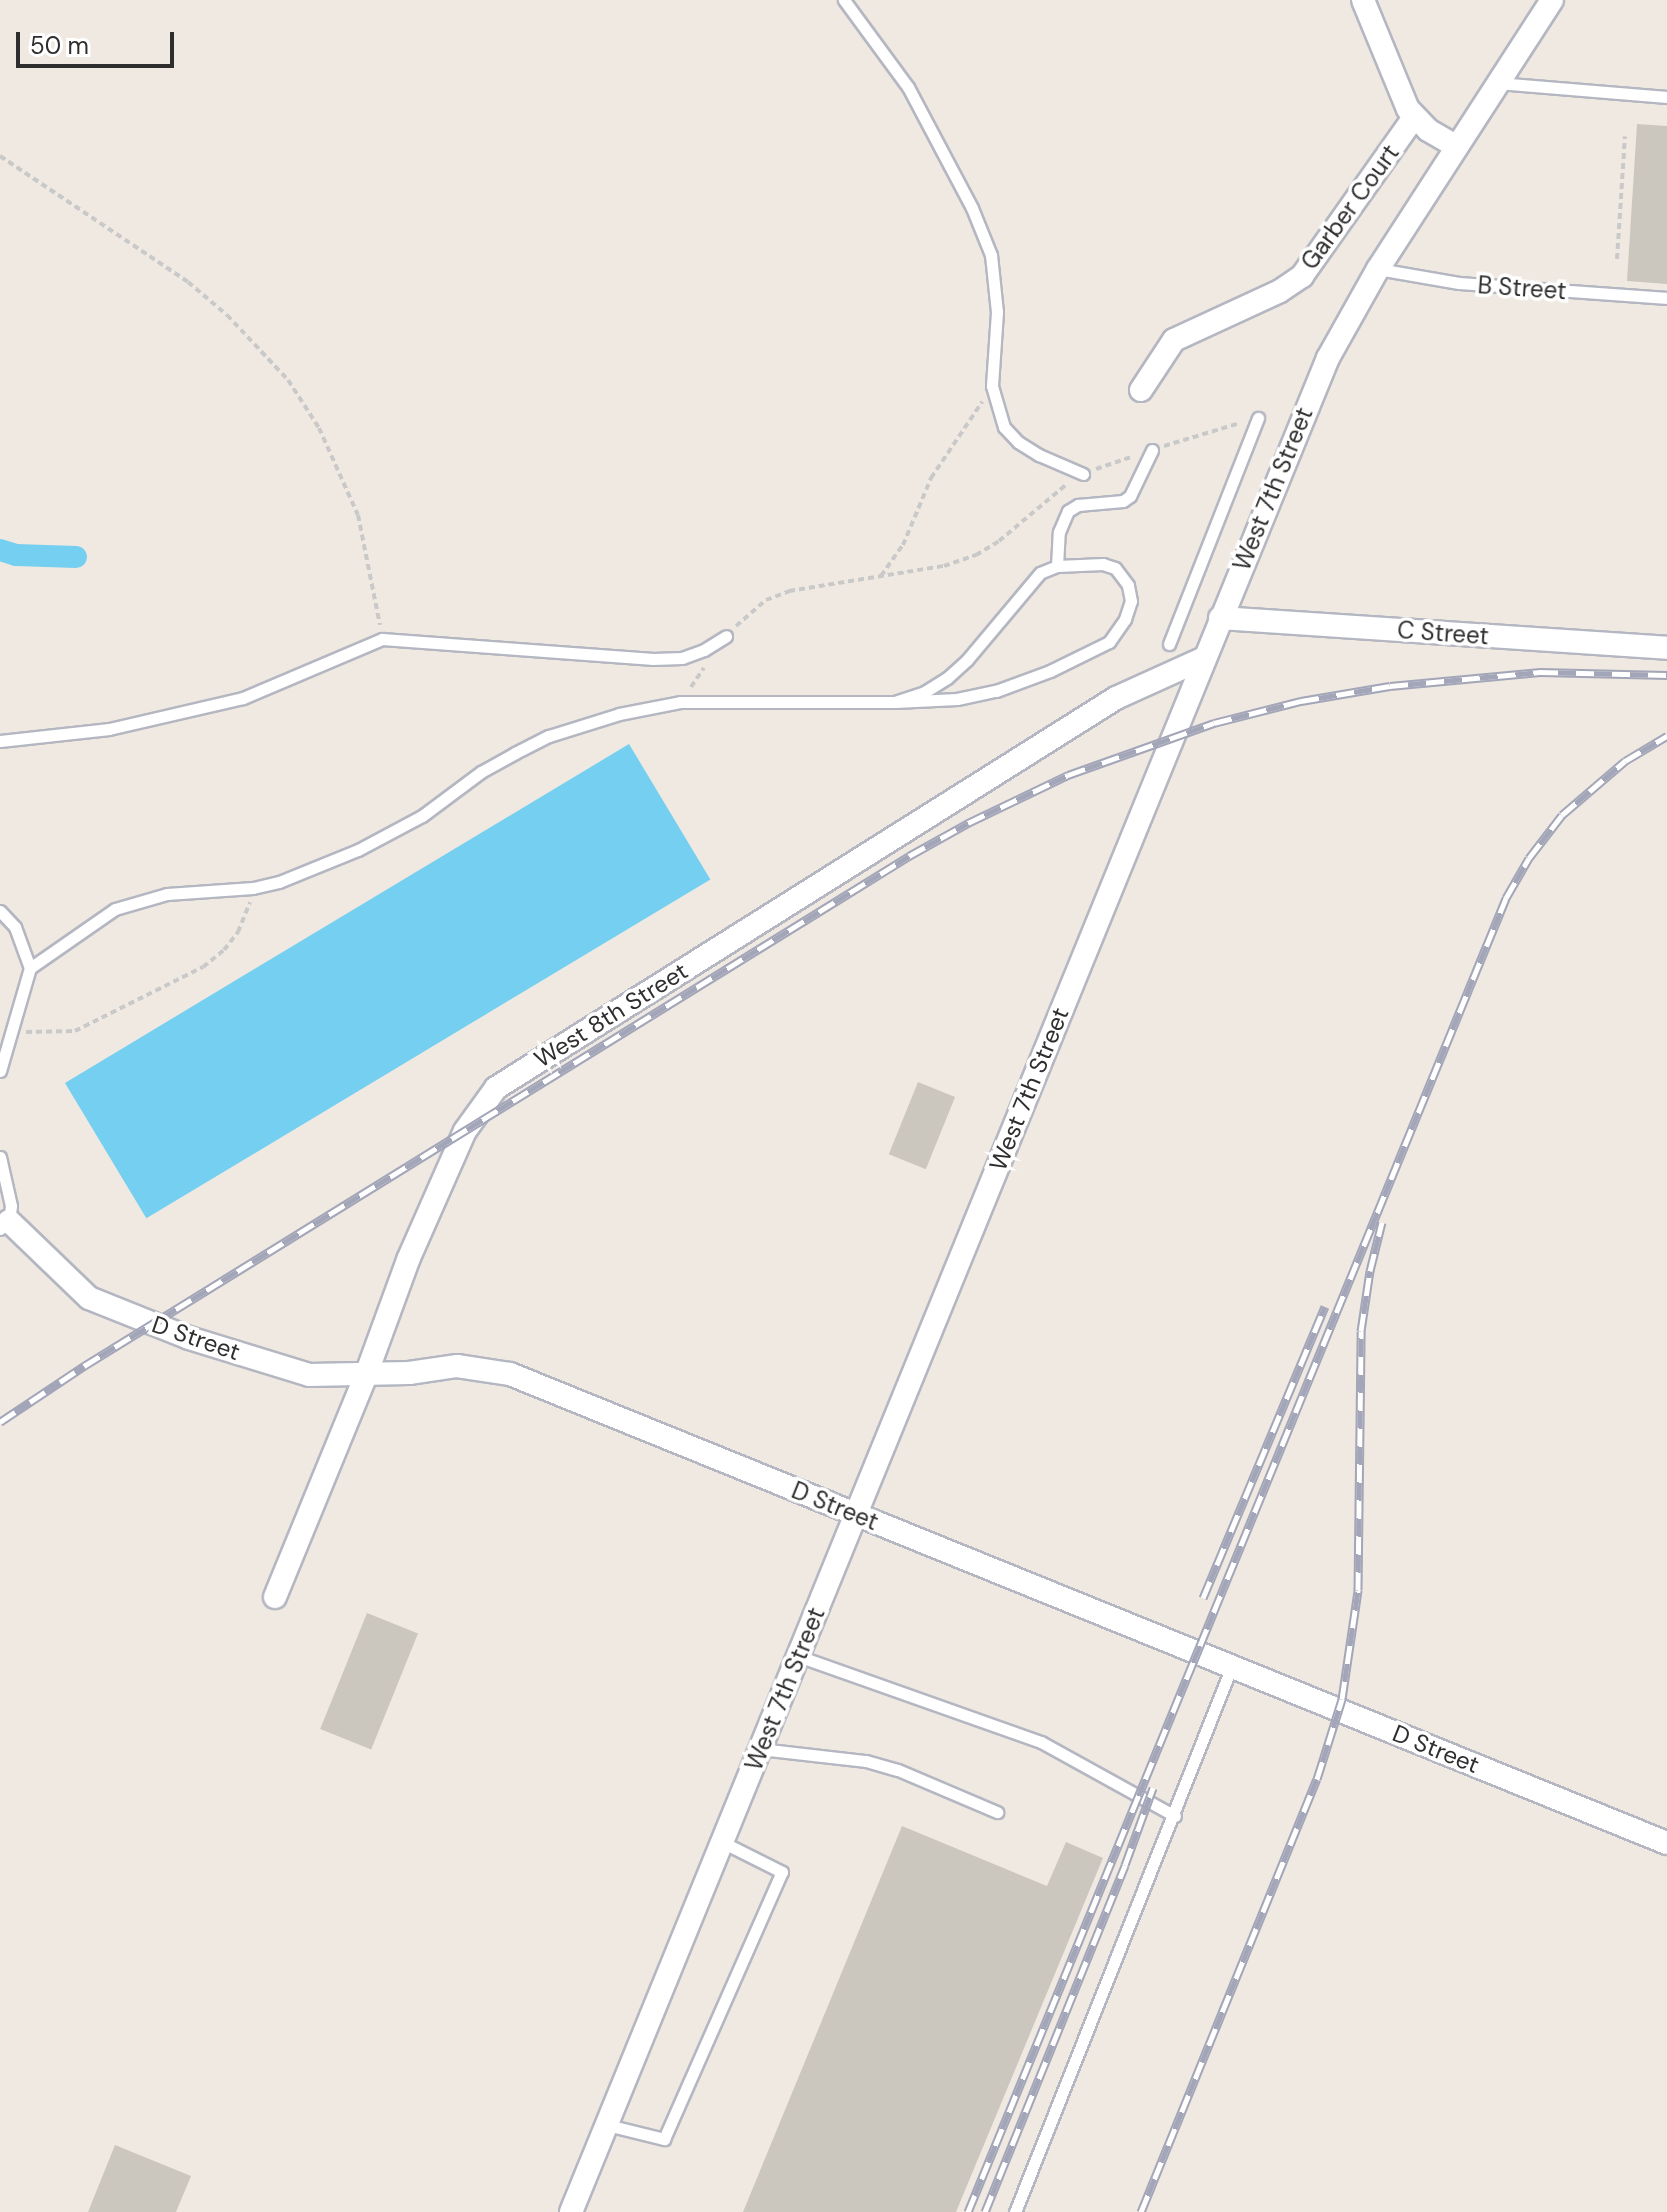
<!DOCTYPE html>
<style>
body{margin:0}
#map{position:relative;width:1667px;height:2212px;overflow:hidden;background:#efe9e1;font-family:"DM Sans",sans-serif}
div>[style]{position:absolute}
.water>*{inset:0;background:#75cff0;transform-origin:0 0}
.canal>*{height:22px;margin:-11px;padding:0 11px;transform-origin:11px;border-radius:11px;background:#75cff0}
.building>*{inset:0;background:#cbc7bf;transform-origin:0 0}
.path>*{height:4px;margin-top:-2px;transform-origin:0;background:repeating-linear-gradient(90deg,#c9c9c9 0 6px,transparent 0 10px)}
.roads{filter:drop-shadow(2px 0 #b4b7c1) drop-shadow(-2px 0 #b4b7c1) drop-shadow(0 2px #b4b7c1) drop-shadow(0 -2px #b4b7c1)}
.lane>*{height:11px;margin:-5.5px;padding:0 5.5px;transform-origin:5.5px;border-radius:5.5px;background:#fff}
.street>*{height:22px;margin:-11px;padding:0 11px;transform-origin:11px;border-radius:11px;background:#fff}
.rail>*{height:9px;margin-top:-4.5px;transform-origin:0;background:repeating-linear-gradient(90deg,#fff 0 18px,#a3a6b8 0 36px);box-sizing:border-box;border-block:2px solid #a3a6b8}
span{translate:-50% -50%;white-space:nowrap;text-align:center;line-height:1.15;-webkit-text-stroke:7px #fff;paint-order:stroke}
.street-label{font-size:24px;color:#2e2e2e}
.scale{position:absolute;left:16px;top:32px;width:158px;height:36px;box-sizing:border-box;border:4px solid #2e2e2e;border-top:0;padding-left:10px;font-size:24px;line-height:28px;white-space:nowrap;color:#2e2e2e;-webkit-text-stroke:6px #fff;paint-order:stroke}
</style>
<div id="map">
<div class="water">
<i style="left:629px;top:744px;width:158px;height:658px;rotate:59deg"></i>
</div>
<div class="canal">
<i style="left:0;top:550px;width:17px;rotate:17deg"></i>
<i style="left:16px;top:555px;width:60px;rotate:1.9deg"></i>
</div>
<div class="building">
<i style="clip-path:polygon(1637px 124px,1667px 126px,1667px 284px,1627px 281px)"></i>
<i style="left:918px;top:1082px;width:40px;height:78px;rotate:22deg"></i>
<i style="left:367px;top:1613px;width:55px;height:125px;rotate:22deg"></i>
<i style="clip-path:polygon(902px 1826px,1047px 1886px,1066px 1842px,1103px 1858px,956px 2212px,743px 2212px)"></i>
<i style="clip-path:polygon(115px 2145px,191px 2176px,176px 2212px,88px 2212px)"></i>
</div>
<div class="path">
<i style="left:0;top:156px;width:226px;rotate:33.8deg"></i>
<i style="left:188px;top:282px;width:51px;rotate:40.2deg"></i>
<i style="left:227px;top:315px;width:89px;rotate:46.8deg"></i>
<i style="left:288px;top:380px;width:57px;rotate:57.1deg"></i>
<i style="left:319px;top:428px;width:95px;rotate:65.9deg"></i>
<i style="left:358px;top:515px;width:112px;rotate:78.7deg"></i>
<i style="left:1617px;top:259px;width:123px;rotate:-86.3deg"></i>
<i style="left:1164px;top:446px;width:79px;rotate:-16.8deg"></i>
<i style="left:1096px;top:469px;width:39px;rotate:-19deg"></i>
<i style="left:881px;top:576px;width:38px;rotate:-55deg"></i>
<i style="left:903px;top:545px;width:73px;rotate:-67.3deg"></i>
<i style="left:931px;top:478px;width:92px;rotate:-56.1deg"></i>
<i style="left:736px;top:626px;width:40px;rotate:-41deg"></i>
<i style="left:766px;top:600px;width:25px;rotate:-21deg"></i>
<i style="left:789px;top:591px;width:157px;rotate:-9.2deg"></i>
<i style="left:944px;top:566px;width:34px;rotate:-19deg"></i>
<i style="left:976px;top:555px;width:27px;rotate:-31deg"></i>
<i style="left:999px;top:541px;width:89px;rotate:-40deg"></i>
<i style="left:691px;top:687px;width:23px;rotate:-56deg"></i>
<i style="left:26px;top:1032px;width:49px;rotate:-1.2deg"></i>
<i style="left:75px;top:1031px;width:143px;rotate:-26.6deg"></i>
<i style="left:203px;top:967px;width:27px;rotate:-39deg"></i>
<i style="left:224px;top:950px;width:23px;rotate:-52deg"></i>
<i style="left:238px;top:932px;width:32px;rotate:-68deg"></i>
</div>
<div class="roads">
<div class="lane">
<i style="left:844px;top:0;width:108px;rotate:53.7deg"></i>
<i style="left:908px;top:87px;width:137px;rotate:62.1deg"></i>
<i style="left:972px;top:208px;width:51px;rotate:68deg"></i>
<i style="left:991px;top:255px;width:57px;rotate:84deg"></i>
<i style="left:997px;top:312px;width:74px;rotate:93.9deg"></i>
<i style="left:992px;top:386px;width:43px;rotate:73.7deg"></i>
<i style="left:1004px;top:427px;width:21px;rotate:47deg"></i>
<i style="left:1018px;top:442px;width:25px;rotate:32deg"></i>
<i style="left:1039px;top:455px;width:48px;rotate:23.4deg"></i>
<i style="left:1497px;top:83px;width:171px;rotate:4.7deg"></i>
<i style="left:1378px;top:269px;width:82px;rotate:9.8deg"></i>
<i style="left:1459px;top:283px;width:209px;rotate:4.1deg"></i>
<i style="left:1057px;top:566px;width:34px;rotate:-87deg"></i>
<i style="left:1059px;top:532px;width:23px;rotate:-67deg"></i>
<i style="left:1068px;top:511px;width:12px;rotate:-31deg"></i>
<i style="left:1078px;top:505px;width:45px;rotate:-5.1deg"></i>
<i style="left:1123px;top:501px;width:9px;rotate:-36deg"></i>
<i style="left:1130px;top:496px;width:51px;rotate:-64.4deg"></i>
<i style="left:1169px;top:644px;width:243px;rotate:-68.5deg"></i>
<i style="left:0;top:741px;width:110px;rotate:-6.3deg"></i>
<i style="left:109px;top:729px;width:138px;rotate:-13deg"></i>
<i style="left:243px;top:698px;width:151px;rotate:-23deg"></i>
<i style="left:382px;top:639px;width:272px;rotate:4.2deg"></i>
<i style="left:653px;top:659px;width:29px;rotate:-2deg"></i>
<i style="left:682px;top:658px;width:23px;rotate:-20deg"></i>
<i style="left:704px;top:650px;width:26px;rotate:-32deg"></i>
<i style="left:0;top:911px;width:22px;rotate:47deg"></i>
<i style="left:15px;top:927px;width:44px;rotate:69.9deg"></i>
<i style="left:0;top:1071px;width:107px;rotate:-73.8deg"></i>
<i style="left:30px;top:968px;width:103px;rotate:-34.8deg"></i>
<i style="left:115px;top:909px;width:54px;rotate:-16.1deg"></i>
<i style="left:167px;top:894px;width:86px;rotate:-4deg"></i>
<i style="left:253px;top:888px;width:27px;rotate:-13deg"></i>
<i style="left:279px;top:882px;width:85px;rotate:-22.1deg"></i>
<i style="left:358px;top:850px;width:72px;rotate:-28deg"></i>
<i style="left:422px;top:816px;width:74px;rotate:-36.7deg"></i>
<i style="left:481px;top:772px;width:39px;rotate:-29deg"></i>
<i style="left:515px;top:753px;width:38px;rotate:-27deg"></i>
<i style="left:549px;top:736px;width:73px;rotate:-17.4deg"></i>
<i style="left:619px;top:714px;width:62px;rotate:-11.1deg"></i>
<i style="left:680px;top:702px;width:215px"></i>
<i style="left:895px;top:702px;width:62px;rotate:-2.8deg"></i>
<i style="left:957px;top:699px;width:40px;rotate:-12deg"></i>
<i style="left:996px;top:691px;width:58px;rotate:-20.3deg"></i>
<i style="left:1050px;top:671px;width:66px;rotate:-26.2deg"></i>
<i style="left:1109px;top:642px;width:28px;rotate:-55deg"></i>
<i style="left:1125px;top:619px;width:19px;rotate:-72deg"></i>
<i style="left:1131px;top:601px;width:16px;rotate:-101deg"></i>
<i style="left:1128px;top:585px;width:21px;rotate:-127deg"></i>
<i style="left:1115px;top:568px;width:13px;rotate:-162deg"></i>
<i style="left:1103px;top:564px;width:46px;rotate:177.5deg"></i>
<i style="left:1057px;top:566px;width:18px;rotate:158deg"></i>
<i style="left:1040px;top:573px;width:114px;rotate:130deg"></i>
<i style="left:967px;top:660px;width:27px;rotate:138deg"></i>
<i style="left:947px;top:678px;width:26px;rotate:148deg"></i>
<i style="left:925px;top:692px;width:32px;rotate:162deg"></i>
<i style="left:0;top:1157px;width:50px;rotate:77.3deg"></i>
<i style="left:11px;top:1206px;width:15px;rotate:98deg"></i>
<i style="left:9px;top:1221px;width:12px;rotate:138deg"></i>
<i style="left:798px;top:1656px;width:258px;rotate:19.5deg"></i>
<i style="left:1041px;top:1742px;width:153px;rotate:28.9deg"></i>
<i style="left:760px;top:1749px;width:107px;rotate:6.5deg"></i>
<i style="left:866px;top:1761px;width:33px;rotate:16deg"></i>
<i style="left:898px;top:1770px;width:108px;rotate:23deg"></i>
<i style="left:607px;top:2125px;width:59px;rotate:13.8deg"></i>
<i style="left:664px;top:2139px;width:292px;rotate:-66.2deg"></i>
<i style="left:782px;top:1872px;width:67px;rotate:-153.4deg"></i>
<i style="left:1015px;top:2212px;width:588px;rotate:-68.33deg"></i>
</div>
<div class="street">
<i style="left:1363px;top:0;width:118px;rotate:67.6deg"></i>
<i style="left:1408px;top:109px;width:29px;rotate:46deg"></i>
<i style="left:1428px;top:130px;width:32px;rotate:30deg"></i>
<i style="left:1141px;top:390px;width:60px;rotate:-56.6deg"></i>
<i style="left:1174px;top:340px;width:117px;rotate:-24.8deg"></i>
<i style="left:1280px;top:291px;width:27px;rotate:-34deg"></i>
<i style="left:1302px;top:276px;width:194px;rotate:-54.8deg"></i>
<i style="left:1220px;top:618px;width:448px;rotate:3.8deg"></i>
<i style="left:9px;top:1221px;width:111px;rotate:43.9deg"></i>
<i style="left:89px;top:1298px;width:108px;rotate:21.8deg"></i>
<i style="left:189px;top:1338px;width:126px;rotate:17.1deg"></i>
<i style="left:309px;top:1375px;width:100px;rotate:-1.1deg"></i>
<i style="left:409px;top:1373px;width:49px;rotate:-8.3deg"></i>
<i style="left:457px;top:1366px;width:54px;rotate:8.6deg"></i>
<i style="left:510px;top:1374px;width:1248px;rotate:22.07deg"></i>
<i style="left:275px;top:1597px;width:240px;rotate:-67.7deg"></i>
<i style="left:366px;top:1375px;width:122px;rotate:-69.9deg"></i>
<i style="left:408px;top:1260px;width:141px;rotate:-66.2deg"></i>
<i style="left:465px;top:1131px;width:53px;rotate:-54.2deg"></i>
<i style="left:496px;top:1088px;width:732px;rotate:-32.17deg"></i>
<i style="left:1116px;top:698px;width:97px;rotate:-24.4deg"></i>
<i style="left:571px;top:2212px;width:2003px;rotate:-67.79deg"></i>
<i style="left:1328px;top:358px;width:102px;rotate:-60.7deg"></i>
<i style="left:1378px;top:269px;width:320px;rotate:-57.1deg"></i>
</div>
</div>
<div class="rail">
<i style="left:0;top:1422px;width:101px;rotate:-33.7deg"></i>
<i style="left:84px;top:1366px;width:970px;rotate:-31.72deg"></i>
<i style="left:909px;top:856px;width:68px;rotate:-29.2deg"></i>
<i style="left:968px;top:823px;width:111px;rotate:-25.6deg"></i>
<i style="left:1068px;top:775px;width:155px;rotate:-19.6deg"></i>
<i style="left:1214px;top:723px;width:90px;rotate:-14.2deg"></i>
<i style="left:1301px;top:701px;width:90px;rotate:-9.6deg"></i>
<i style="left:1390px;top:686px;width:151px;rotate:-5.3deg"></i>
<i style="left:1540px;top:672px;width:127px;rotate:1.4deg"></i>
<i style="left:1203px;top:1598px;width:316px;rotate:-67.3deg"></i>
<i style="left:968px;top:2212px;width:1420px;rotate:-67.73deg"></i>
<i style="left:1506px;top:898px;width:46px;rotate:-60.1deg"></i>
<i style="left:1529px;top:858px;width:54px;rotate:-52.5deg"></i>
<i style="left:1562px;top:815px;width:83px;rotate:-40.6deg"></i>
<i style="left:1625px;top:761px;width:49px;rotate:-30.8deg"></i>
<i style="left:985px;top:2212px;width:374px;rotate:-68deg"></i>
<i style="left:1125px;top:1865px;width:82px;rotate:-70deg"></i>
<i style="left:1141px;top:2212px;width:467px;rotate:-67.9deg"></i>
<i style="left:1317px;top:1779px;width:84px;rotate:-72.6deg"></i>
<i style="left:1342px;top:1699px;width:110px;rotate:-81.6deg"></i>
<i style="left:1358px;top:1590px;width:259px;rotate:-89.3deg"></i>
<i style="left:1361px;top:1331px;width:61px;rotate:-81.5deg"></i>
<i style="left:1370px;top:1271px;width:50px;rotate:-76.2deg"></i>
</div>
<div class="street-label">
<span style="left:1350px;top:207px;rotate:-54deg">Garber Court</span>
<span style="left:1522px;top:288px;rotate:4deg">B Street</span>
<span style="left:1273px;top:489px;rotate:-68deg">West 7th Street</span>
<span style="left:1443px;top:633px;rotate:4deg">C Street</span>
<span style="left:611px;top:1015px;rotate:-32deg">West 8th Street</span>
<span style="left:1029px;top:1089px;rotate:-68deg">West 7th Street</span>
<span style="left:196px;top:1338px;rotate:19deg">D Street</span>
<span style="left:835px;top:1506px;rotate:22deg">D Street</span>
<span style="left:785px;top:1689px;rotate:-68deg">West 7th Street</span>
<span style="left:1436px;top:1749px;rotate:22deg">D Street</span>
</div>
<div class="scale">50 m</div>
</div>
